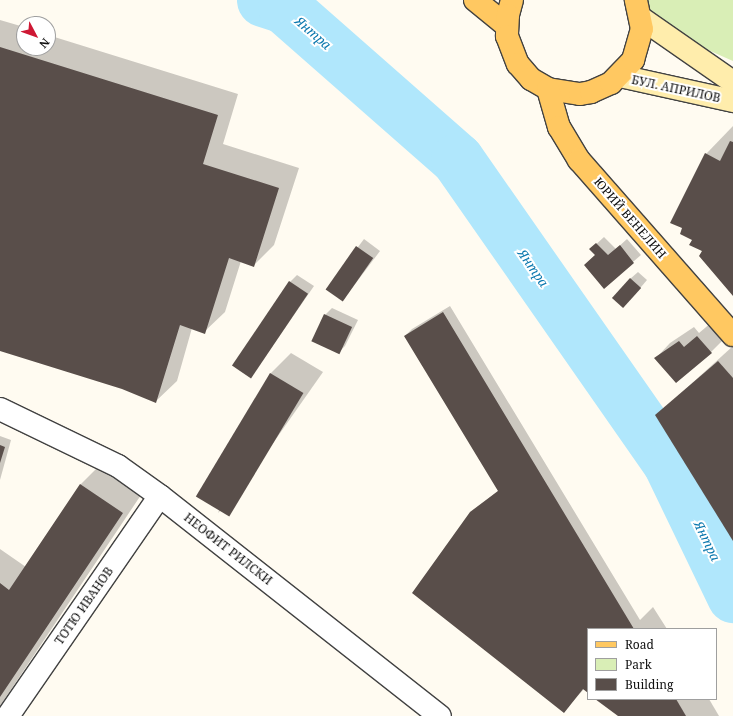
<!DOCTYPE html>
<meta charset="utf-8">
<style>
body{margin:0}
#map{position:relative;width:733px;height:716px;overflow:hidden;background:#fffbf1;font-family:"Noto Serif",serif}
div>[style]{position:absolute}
.green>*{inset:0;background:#d9eeb6}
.shadow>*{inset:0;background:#0003;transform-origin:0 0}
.river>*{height:53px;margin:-26.5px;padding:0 26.5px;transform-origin:26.5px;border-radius:26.5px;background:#b0e7fc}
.building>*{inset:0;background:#594e4a;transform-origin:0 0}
.roads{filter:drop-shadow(1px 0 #424242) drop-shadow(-1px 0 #424242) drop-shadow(0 1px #424242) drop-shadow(0 -1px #424242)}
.street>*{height:22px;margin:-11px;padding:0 11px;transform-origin:11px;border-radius:11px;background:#fff}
.secondary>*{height:22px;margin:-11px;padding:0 11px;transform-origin:11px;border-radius:11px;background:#ffedac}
.primary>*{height:22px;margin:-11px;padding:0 11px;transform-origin:11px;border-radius:11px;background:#ffc861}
span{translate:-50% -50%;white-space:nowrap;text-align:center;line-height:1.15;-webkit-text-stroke:4px #fff;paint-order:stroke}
.street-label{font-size:12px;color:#0f0f0f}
.water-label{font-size:13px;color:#0b78ae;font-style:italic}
.legend{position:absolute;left:587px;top:628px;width:130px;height:72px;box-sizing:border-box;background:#fff;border:1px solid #9f9f9f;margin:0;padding:5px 7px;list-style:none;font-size:12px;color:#0f0f0f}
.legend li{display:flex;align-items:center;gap:8px;height:20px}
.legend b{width:20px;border:1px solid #9f9f9f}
.north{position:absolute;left:16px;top:16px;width:40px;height:40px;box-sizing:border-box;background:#fff;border:1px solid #9f9f9f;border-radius:50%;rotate:131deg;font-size:11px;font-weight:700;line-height:16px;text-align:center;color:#0f0f0f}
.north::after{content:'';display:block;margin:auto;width:14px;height:18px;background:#ce1834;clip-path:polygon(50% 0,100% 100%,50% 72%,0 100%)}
</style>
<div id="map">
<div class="green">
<i style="clip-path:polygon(646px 0,733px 0,733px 61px,699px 46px,652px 18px)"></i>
</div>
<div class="shadow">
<i style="clip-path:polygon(0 20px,24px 27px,24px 48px,48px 48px,48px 35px,238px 94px,223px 144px,299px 168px,274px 245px,254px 265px,241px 261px,225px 312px,204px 332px,192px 328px,177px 381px,156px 401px,122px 388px,0 350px)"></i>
<i style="clip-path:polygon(733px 126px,733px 294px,693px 239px,706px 154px)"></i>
<i style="clip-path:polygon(604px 237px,616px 249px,627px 239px,641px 255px,604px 287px,585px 265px,596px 254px,591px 249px)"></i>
<i style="left:364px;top:239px;width:20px;height:62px;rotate:37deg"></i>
<i style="clip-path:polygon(638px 272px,647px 280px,630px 300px,630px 279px)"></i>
<i style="clip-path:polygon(297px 275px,314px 286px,251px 377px,290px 282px)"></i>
<i style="clip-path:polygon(450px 306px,640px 620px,653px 607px,667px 629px,588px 629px,588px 692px,584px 689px,564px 711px,471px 513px,499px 490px,405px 336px,412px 329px)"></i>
<i style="clip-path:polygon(332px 308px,358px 320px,345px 346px,338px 353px,325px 315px)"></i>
<i style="clip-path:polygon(712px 322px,725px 338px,711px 352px,656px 358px,670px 343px,694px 327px,699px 333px)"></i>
<i style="clip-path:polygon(733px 346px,733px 540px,657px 415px)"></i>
<i style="clip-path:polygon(291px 353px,323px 372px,238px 493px,218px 513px,270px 374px)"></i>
<i style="clip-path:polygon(0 436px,11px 440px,0 480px)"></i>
<i style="clip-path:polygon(101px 464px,143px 492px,0 706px,0 549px,26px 567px,81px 484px)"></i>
<i style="clip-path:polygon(597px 699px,709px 699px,719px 716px,619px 716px)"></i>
</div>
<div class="river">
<i style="left:263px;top:0;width:22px;rotate:18deg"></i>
<i style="left:284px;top:7px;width:230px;rotate:41.3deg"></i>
<i style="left:457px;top:159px;width:371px;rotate:55.1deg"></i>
<i style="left:669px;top:463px;width:148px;rotate:64.3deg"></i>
</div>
<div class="building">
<i style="clip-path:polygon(0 47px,218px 115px,203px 164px,279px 188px,254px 267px,229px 258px,205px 334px,180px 325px,156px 403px,122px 389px,0 351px)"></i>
<i style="clip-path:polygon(730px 141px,733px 142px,733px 296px,699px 256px,702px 251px,689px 245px,692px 240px,680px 234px,682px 228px,670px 223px,705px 153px,720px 161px)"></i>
<i style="clip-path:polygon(596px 243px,608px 255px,620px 245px,634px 263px,604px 289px,584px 265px,595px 255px,589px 249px)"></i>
<i style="left:356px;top:246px;width:21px;height:53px;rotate:35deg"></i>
<i style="left:630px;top:278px;width:15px;height:27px;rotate:42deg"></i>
<i style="left:289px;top:281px;width:23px;height:102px;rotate:34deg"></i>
<i style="clip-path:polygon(443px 312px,634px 629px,588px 629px,588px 693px,583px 689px,564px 713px,412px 593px,470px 512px,498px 491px,404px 336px)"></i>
<i style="left:324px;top:314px;width:31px;height:30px;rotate:25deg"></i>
<i style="clip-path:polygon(697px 336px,712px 353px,676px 383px,654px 358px,679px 341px,684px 347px)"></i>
<i style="clip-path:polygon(718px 361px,733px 378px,733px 541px,655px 415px)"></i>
<i style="left:270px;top:373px;width:39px;height:144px;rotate:31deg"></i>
<i style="clip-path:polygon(0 445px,5px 447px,0 463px)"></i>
<i style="clip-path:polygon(80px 484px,123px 513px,0 697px,0 583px,9px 590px)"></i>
<i style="clip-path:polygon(595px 699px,676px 699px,686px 716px,618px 716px)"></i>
</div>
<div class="roads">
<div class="street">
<i style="left:0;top:409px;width:131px;rotate:25.8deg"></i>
<i style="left:118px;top:466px;width:52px;rotate:35.5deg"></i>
<i style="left:160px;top:496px;width:356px;rotate:38.2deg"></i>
<i style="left:8px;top:716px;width:267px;rotate:-55.4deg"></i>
</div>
<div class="secondary">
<i style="left:641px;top:18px;width:112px;rotate:34.8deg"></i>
<i style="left:620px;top:76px;width:116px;rotate:12.5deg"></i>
</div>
<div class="primary">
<i style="left:475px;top:0;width:41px;rotate:39.1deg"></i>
<i style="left:512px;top:0;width:16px;rotate:105deg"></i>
<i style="left:508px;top:15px;width:21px;rotate:93deg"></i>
<i style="left:507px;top:36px;width:30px;rotate:69deg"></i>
<i style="left:518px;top:64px;width:20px;rotate:49deg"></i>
<i style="left:531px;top:79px;width:20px;rotate:30deg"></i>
<i style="left:548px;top:89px;width:32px;rotate:9deg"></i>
<i style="left:580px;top:94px;width:11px;rotate:-10deg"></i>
<i style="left:591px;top:92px;width:22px;rotate:-24deg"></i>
<i style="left:611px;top:83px;width:32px;rotate:-46deg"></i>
<i style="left:633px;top:60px;width:32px;rotate:-74deg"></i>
<i style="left:642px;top:29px;width:30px;rotate:-102deg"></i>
<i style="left:548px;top:89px;width:40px;rotate:74deg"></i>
<i style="left:559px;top:127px;width:39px;rotate:59deg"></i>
<i style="left:579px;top:160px;width:233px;rotate:48.7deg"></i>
</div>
</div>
<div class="street-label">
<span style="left:676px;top:89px;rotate:12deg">БУЛ. АПРИЛОВ</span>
<span style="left:630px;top:218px;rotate:49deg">ЮРИЙ ВЕНЕЛИН</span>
<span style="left:228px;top:549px;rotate:38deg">НЕОФИТ РИЛСКИ</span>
<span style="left:84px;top:606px;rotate:-55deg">ТОТЮ ИВАНОВ</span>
</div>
<div class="water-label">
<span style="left:313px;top:33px;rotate:41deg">Янтра</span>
<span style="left:533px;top:268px;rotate:55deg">Янтра</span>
<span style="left:707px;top:541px;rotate:64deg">Янтра</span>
</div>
<ul class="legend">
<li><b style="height:5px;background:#ffc861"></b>Road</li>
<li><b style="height:11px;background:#d9eeb6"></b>Park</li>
<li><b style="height:11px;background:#594e4a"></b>Building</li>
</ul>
<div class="north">N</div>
</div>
